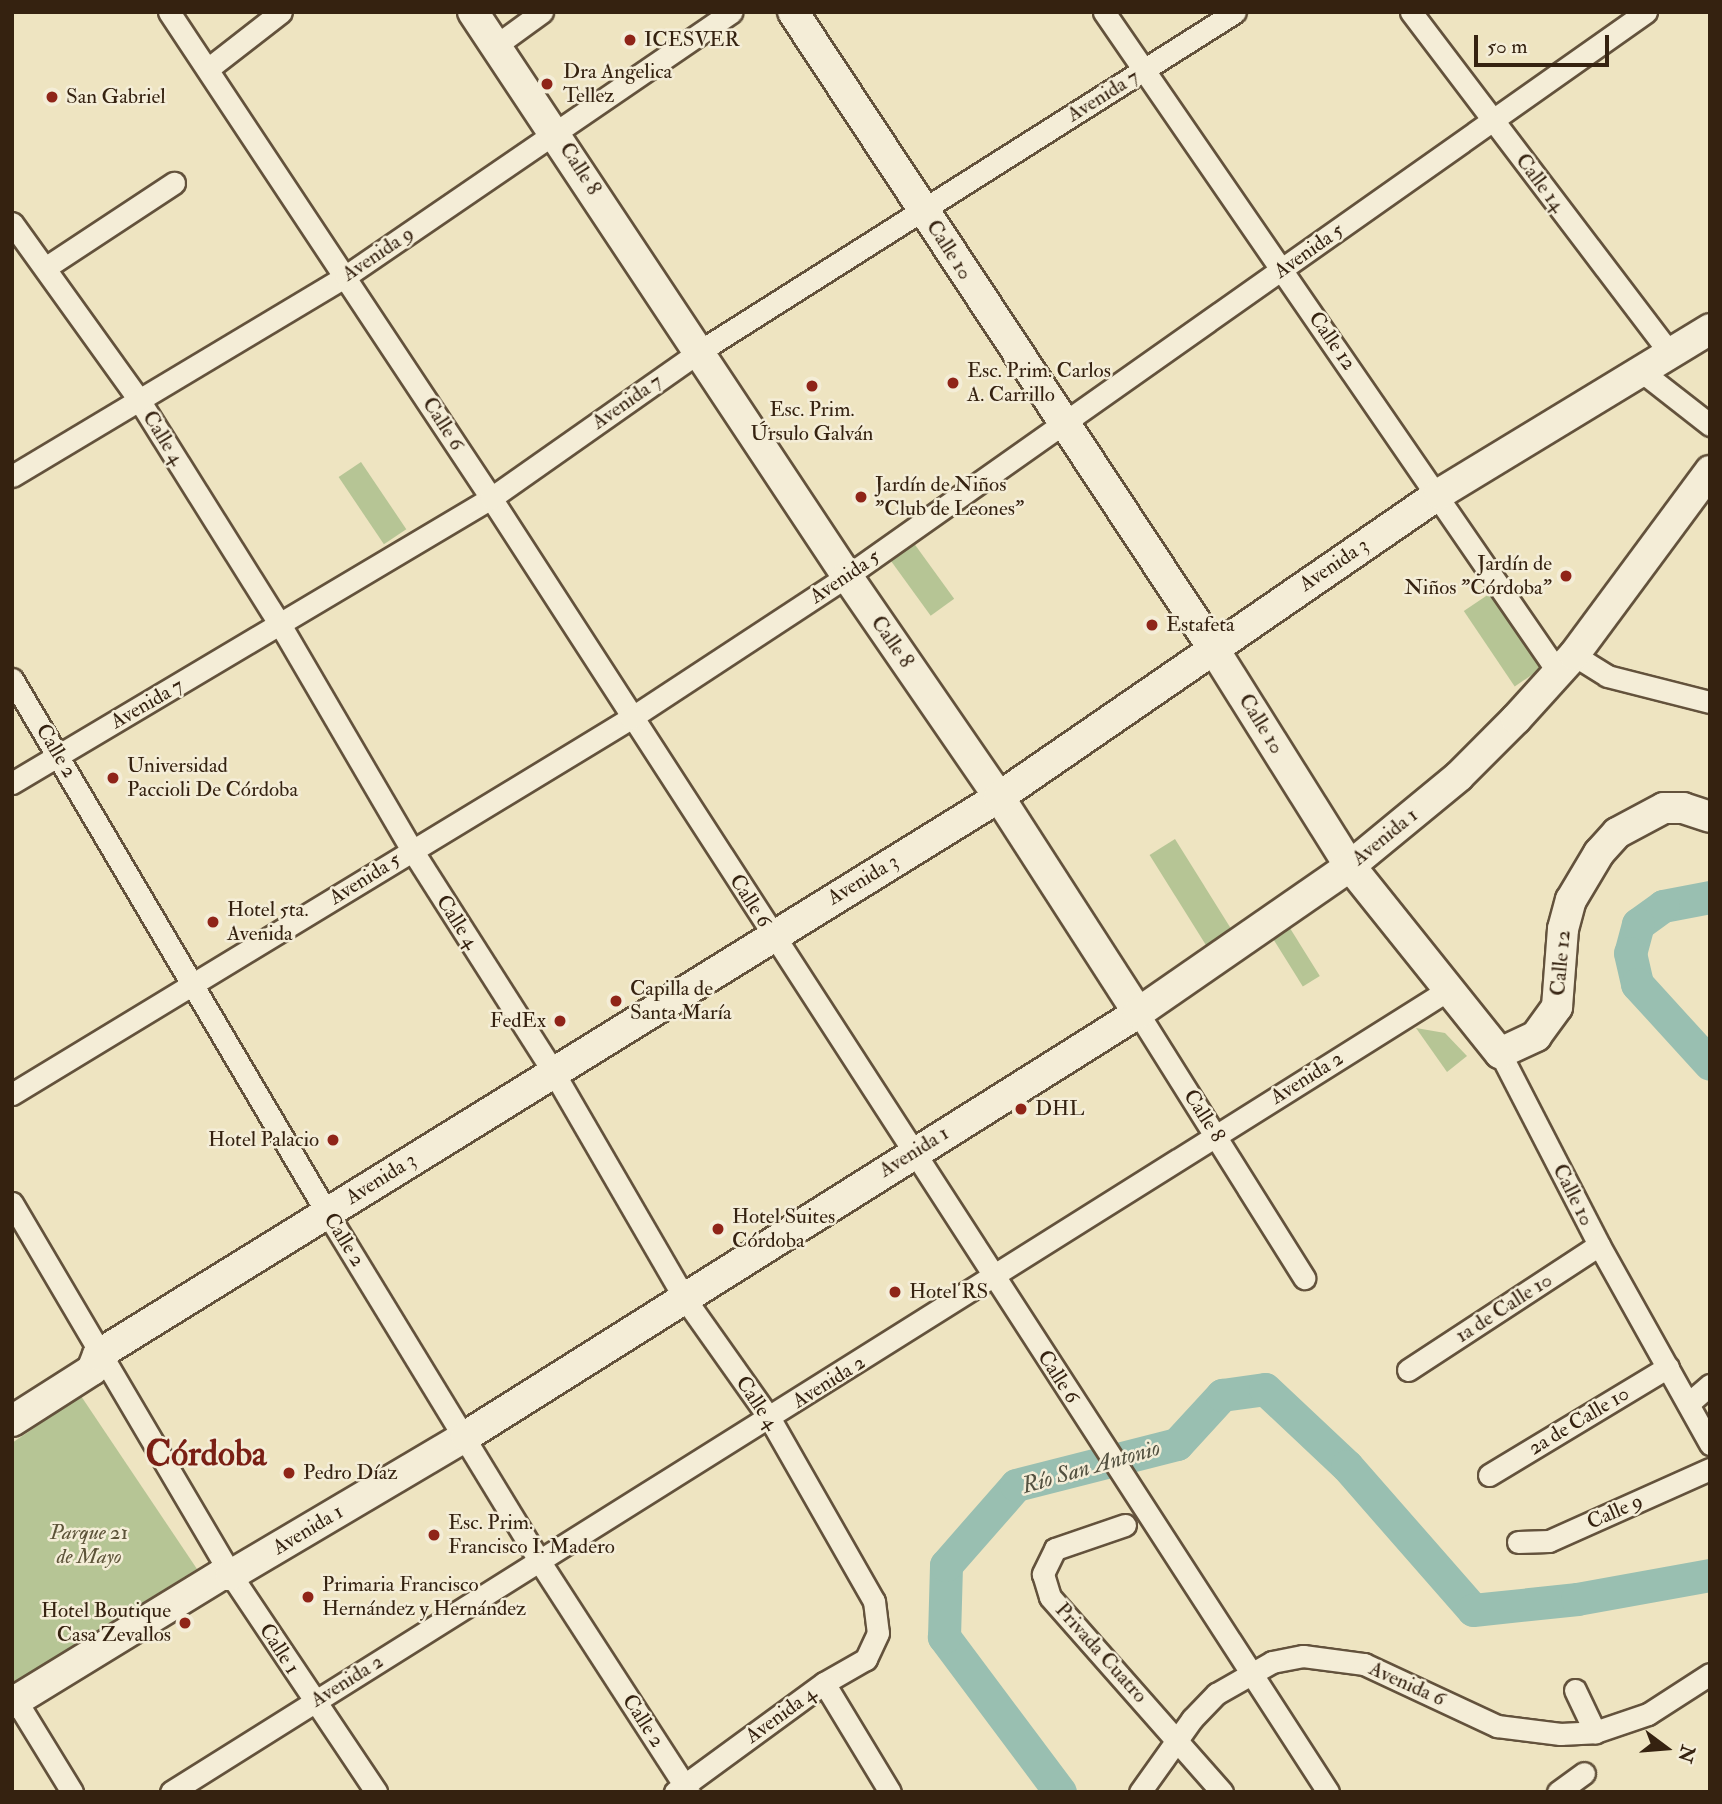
<!DOCTYPE html>
<meta charset="utf-8">
<style>
body{margin:0}
#map{position:relative;width:1722px;height:1804px;overflow:hidden;background:#eee4c1;font-family:"IM FELL Double Pica",serif}
div>[style]{position:absolute}
.green>*{inset:0;background:#b6c595;transform-origin:0 0}
.river>*{height:33px;margin:-16.5px;padding:0 16.5px;transform-origin:16.5px;border-radius:16.5px;background:#99bfb1}
.roads{filter:drop-shadow(2px 0 #63523c) drop-shadow(-2px 0 #63523c) drop-shadow(0 2px #63523c) drop-shadow(0 -2px #63523c)}
.street>*{height:21px;margin:-10.5px;padding:0 10.5px;transform-origin:10.5px;border-radius:10.5px;background:#f4edd7}
.secondary>*{height:30px;margin:-15px;padding:0 15px;transform-origin:15px;border-radius:15px;background:#f4edd7}
.dots>*{width:19px;height:19px;translate:-50% -50%;box-sizing:border-box;border:4px solid #f4edd7;border-radius:50%}
span{translate:-50% -50%;white-space:nowrap;text-align:center;line-height:1.15;-webkit-text-stroke:5px #f4edd7;paint-order:stroke}
.poi-label{font-size:21px;color:#352210}
.left{translate:0 -50%;text-align:left}
.right{translate:-100% -50%;text-align:right}
.street-label{font-size:21px;color:#352210}
.park-label{font-size:21px;color:#5c5338;font-style:italic}
.water-label{font-size:23px;color:#535140;font-style:italic}
.town-label{font-size:35px;color:#7a1f14;font-weight:700}
.frame{position:absolute;inset:0;border:14px solid #352210;pointer-events:none}
.north{position:absolute;left:1631px;top:1713px;width:70px;height:70px;-webkit-text-stroke:5px #f4edd7;paint-order:stroke;rotate:106deg;font-size:19px;font-weight:700;line-height:28px;text-align:center;color:#352210}
.north::after{content:'';display:block;margin:auto;width:24px;height:32px;background:#352210;clip-path:polygon(50% 0,100% 100%,50% 72%,0 100%)}
.scale{position:absolute;left:1474px;top:35px;width:135px;height:32px;box-sizing:border-box;border:4px solid #352210;border-top:0;padding-left:9px;font-size:21px;line-height:24px;white-space:nowrap;color:#352210;-webkit-text-stroke:5px #f4edd7;paint-order:stroke}
</style>
<div id="map">
<div class="green">
<i style="left:361px;top:462px;width:81px;height:27px;rotate:56deg"></i>
<i style="left:913px;top:542px;width:70px;height:29px;rotate:54deg"></i>
<i style="left:1492px;top:592px;width:91px;height:34px;rotate:56deg"></i>
<i style="left:1175px;top:839px;width:114px;height:30px;rotate:58deg"></i>
<i style="left:1288px;top:925px;width:60px;height:20px;rotate:58deg"></i>
<i style="clip-path:polygon(1416px 1028px,1445px 1033px,1467px 1056px,1447px 1072px)"></i>
<i style="clip-path:polygon(81px 1396px,197px 1569px,14px 1682px,12px 1443px)"></i>
</div>
<div class="river">
<i style="left:1710px;top:897px;width:48px;rotate:169.2deg"></i>
<i style="left:1663px;top:906px;width:31px;rotate:144deg"></i>
<i style="left:1638px;top:924px;width:30px;rotate:105deg"></i>
<i style="left:1630px;top:953px;width:32px;rotate:77deg"></i>
<i style="left:1637px;top:984px;width:108px;rotate:47.6deg"></i>
<i style="left:1060px;top:1792px;width:194px;rotate:-126.8deg"></i>
<i style="left:944px;top:1637px;width:72px;rotate:-88.4deg"></i>
<i style="left:946px;top:1565px;width:106px;rotate:-48.8deg"></i>
<i style="left:1016px;top:1485px;width:166px;rotate:-14.3deg"></i>
<i style="left:1177px;top:1444px;width:67px;rotate:-47.4deg"></i>
<i style="left:1222px;top:1395px;width:43px;rotate:-7.9deg"></i>
<i style="left:1265px;top:1389px;width:112px;rotate:43.2deg"></i>
<i style="left:1347px;top:1466px;width:191px;rotate:48.8deg"></i>
<i style="left:1473px;top:1610px;width:105px;rotate:-6deg"></i>
<i style="left:1577px;top:1599px;width:135px;rotate:-10.2deg"></i>
</div>
<div class="roads">
<div class="street">
<i style="left:169px;top:12px;width:583px;rotate:56.47deg"></i>
<i style="left:491px;top:498px;width:1541px;rotate:57.1deg"></i>
<i style="left:1104px;top:12px;width:801px;rotate:55.48deg"></i>
<i style="left:1411px;top:12px;width:428px;rotate:52.8deg"></i>
<i style="left:495px;top:46px;width:58px;rotate:-35.9deg"></i>
<i style="left:209px;top:68px;width:91px;rotate:-37.9deg"></i>
<i style="left:12px;top:223px;width:218px;rotate:54.3deg"></i>
<i style="left:139px;top:400px;width:267px;rotate:57.9deg"></i>
<i style="left:281px;top:626px;width:259px;rotate:59.7deg"></i>
<i style="left:412px;top:850px;width:264px;rotate:57.5deg"></i>
<i style="left:554px;top:1073px;width:261px;rotate:59.9deg"></i>
<i style="left:685px;top:1299px;width:147px;rotate:54.7deg"></i>
<i style="left:770px;top:1419px;width:210px;rotate:60.3deg"></i>
<i style="left:874px;top:1601px;width:32px;rotate:83deg"></i>
<i style="left:878px;top:1633px;width:29px;rotate:115deg"></i>
<i style="left:866px;top:1659px;width:48px;rotate:150.3deg"></i>
<i style="left:824px;top:1683px;width:185px;rotate:143.8deg"></i>
<i style="left:48px;top:266px;width:151px;rotate:-33.4deg"></i>
<i style="left:1641px;top:371px;width:88px;rotate:38deg"></i>
<i style="left:12px;top:476px;width:389px;rotate:-30.9deg"></i>
<i style="left:346px;top:276px;width:467px;rotate:-34.4deg"></i>
<i style="left:1574px;top:655px;width:39px;rotate:32deg"></i>
<i style="left:1607px;top:676px;width:106px;rotate:14.2deg"></i>
<i style="left:12px;top:679px;width:620px;rotate:59.46deg"></i>
<i style="left:327px;top:1213px;width:405px;rotate:58.6deg"></i>
<i style="left:538px;top:1559px;width:278px;rotate:57.1deg"></i>
<i style="left:12px;top:783px;width:557px;rotate:-30.75deg"></i>
<i style="left:491px;top:498px;width:256px;rotate:-35.1deg"></i>
<i style="left:700px;top:351px;width:633px;rotate:-32.36deg"></i>
<i style="left:1138px;top:1013px;width:313px;rotate:57.9deg"></i>
<i style="left:1500px;top:1053px;width:216px;rotate:62.7deg"></i>
<i style="left:1599px;top:1245px;width:228px;rotate:60.8deg"></i>
<i style="left:12px;top:1094px;width:724px;rotate:-31.28deg"></i>
<i style="left:631px;top:718px;width:258px;rotate:-33.3deg"></i>
<i style="left:847px;top:576px;width:978px;rotate:-35.22deg"></i>
<i style="left:12px;top:1203px;width:432px;rotate:59.5deg"></i>
<i style="left:231px;top:1575px;width:261px;rotate:56.2deg"></i>
<i style="left:1408px;top:1370px;width:228px;rotate:-33.2deg"></i>
<i style="left:1689px;top:1403px;width:28px;rotate:-41deg"></i>
<i style="left:1489px;top:1475px;width:209px;rotate:-31.1deg"></i>
<i style="left:1125px;top:1525px;width:74px;rotate:161.1deg"></i>
<i style="left:1055px;top:1549px;width:28px;rotate:116deg"></i>
<i style="left:1043px;top:1574px;width:24px;rotate:73deg"></i>
<i style="left:1050px;top:1597px;width:260px;rotate:48.6deg"></i>
<i style="left:1518px;top:1542px;width:31px;rotate:-2deg"></i>
<i style="left:1549px;top:1541px;width:176px;rotate:-24.1deg"></i>
<i style="left:824px;top:1683px;width:127px;rotate:58.8deg"></i>
<i style="left:1575px;top:1690px;width:47px;rotate:64.5deg"></i>
<i style="left:12px;top:1694px;width:115px;rotate:58.5deg"></i>
<i style="left:171px;top:1792px;width:1508px;rotate:-32.13deg"></i>
<i style="left:1140px;top:1792px;width:90px;rotate:-54.5deg"></i>
<i style="left:1192px;top:1719px;width:35px;rotate:-46deg"></i>
<i style="left:1216px;top:1694px;width:64px;rotate:-29.7deg"></i>
<i style="left:1272px;top:1662px;width:32px;rotate:-11deg"></i>
<i style="left:1303px;top:1656px;width:62px;rotate:7.5deg"></i>
<i style="left:1364px;top:1664px;width:147px;rotate:25deg"></i>
<i style="left:1497px;top:1726px;width:64px;rotate:7.2deg"></i>
<i style="left:1560px;top:1734px;width:35px;rotate:-3deg"></i>
<i style="left:1595px;top:1732px;width:56px;rotate:-18.8deg"></i>
<i style="left:1648px;top:1714px;width:74px;rotate:-32.8deg"></i>
<i style="left:1558px;top:1792px;width:32px;rotate:-36deg"></i>
</div>
<div class="secondary">
<i style="left:473px;top:12px;width:677px;rotate:56.45deg"></i>
<i style="left:847px;top:576px;width:268px;rotate:55.5deg"></i>
<i style="left:999px;top:797px;width:257px;rotate:57.2deg"></i>
<i style="left:793px;top:12px;width:762px;rotate:56.56deg"></i>
<i style="left:1213px;top:648px;width:257px;rotate:57.9deg"></i>
<i style="left:1350px;top:866px;width:240px;rotate:51.3deg"></i>
<i style="left:1500px;top:1053px;width:40px;rotate:-25deg"></i>
<i style="left:1536px;top:1036px;width:36px;rotate:-54deg"></i>
<i style="left:1557px;top:1007px;width:78px;rotate:-85.6deg"></i>
<i style="left:1563px;top:929px;width:30px;rotate:-75deg"></i>
<i style="left:1571px;top:900px;width:55px;rotate:-59.2deg"></i>
<i style="left:1599px;top:853px;width:27px;rotate:-48deg"></i>
<i style="left:1617px;top:833px;width:53px;rotate:-28deg"></i>
<i style="left:1664px;top:808px;width:19px"></i>
<i style="left:1683px;top:808px;width:28px;rotate:18deg"></i>
<i style="left:12px;top:1421px;width:95px;rotate:-32.5deg"></i>
<i style="left:92px;top:1370px;width:16px;rotate:-68deg"></i>
<i style="left:98px;top:1355px;width:1060px;rotate:-31.77deg"></i>
<i style="left:999px;top:797px;width:534px;rotate:-34.55deg"></i>
<i style="left:1439px;top:494px;width:317px;rotate:-31.3deg"></i>
<i style="left:12px;top:1703px;width:245px;rotate:-31.5deg"></i>
<i style="left:221px;top:1575px;width:10px"></i>
<i style="left:231px;top:1575px;width:273px;rotate:-30.6deg"></i>
<i style="left:466px;top:1436px;width:794px;rotate:-32.19deg"></i>
<i style="left:1138px;top:1013px;width:258px;rotate:-34.7deg"></i>
<i style="left:1350px;top:866px;width:141px;rotate:-39.5deg"></i>
<i style="left:1459px;top:776px;width:81px;rotate:-45deg"></i>
<i style="left:1516px;top:719px;width:86px;rotate:-47.8deg"></i>
<i style="left:1574px;top:655px;width:229px;rotate:-53.5deg"></i>
</div>
</div>
<div class="dots">
<i style="left:630px;top:40px;background:#8f2418"></i>
<i style="left:547px;top:84px;background:#8f2418"></i>
<i style="left:52px;top:97px;background:#8f2418"></i>
<i style="left:953px;top:383px;background:#8f2418"></i>
<i style="left:812px;top:386px;background:#8f2418"></i>
<i style="left:861px;top:497px;background:#8f2418"></i>
<i style="left:1566px;top:576px;background:#8f2418"></i>
<i style="left:1152px;top:625px;background:#8f2418"></i>
<i style="left:113px;top:778px;background:#8f2418"></i>
<i style="left:213px;top:922px;background:#8f2418"></i>
<i style="left:616px;top:1001px;background:#8f2418"></i>
<i style="left:560px;top:1021px;background:#8f2418"></i>
<i style="left:1021px;top:1109px;background:#8f2418"></i>
<i style="left:333px;top:1140px;background:#8f2418"></i>
<i style="left:718px;top:1229px;background:#8f2418"></i>
<i style="left:895px;top:1292px;background:#8f2418"></i>
<i style="left:289px;top:1473px;background:#8f2418"></i>
<i style="left:434px;top:1535px;background:#8f2418"></i>
<i style="left:308px;top:1597px;background:#8f2418"></i>
<i style="left:185px;top:1623px;background:#8f2418"></i>
</div>
<div class="poi-label">
<span class="left" style="left:644px;top:40px">ICESVER</span>
<span class="left" style="left:563px;top:84px">Dra Angelica<br>Tellez</span>
<span class="left" style="left:66px;top:97px">San Gabriel</span>
<span class="left" style="left:967px;top:383px">Esc. Prim. Carlos<br>A. Carrillo</span>
<span style="left:812px;top:422px">Esc. Prim.<br>Úrsulo Galván</span>
<span class="left" style="left:875px;top:497px">Jardín de Niños<br>"Club de Leones"</span>
<span class="right" style="left:1552px;top:576px">Jardín de<br>Niños "Córdoba"</span>
<span class="left" style="left:1166px;top:625px">Estafeta</span>
<span class="left" style="left:127px;top:778px">Universidad<br>Paccioli De Córdoba</span>
<span class="left" style="left:227px;top:922px">Hotel 5ta.<br>Avenida</span>
<span class="left" style="left:630px;top:1001px">Capilla de<br>Santa María</span>
<span class="right" style="left:546px;top:1021px">FedEx</span>
<span class="left" style="left:1035px;top:1109px">DHL</span>
<span class="right" style="left:319px;top:1140px">Hotel Palacio</span>
<span class="left" style="left:732px;top:1229px">Hotel Suites<br>Córdoba</span>
<span class="left" style="left:909px;top:1292px">Hotel RS</span>
<span class="left" style="left:303px;top:1473px">Pedro Díaz</span>
<span class="left" style="left:448px;top:1535px">Esc. Prim.<br>Francisco I. Madero</span>
<span class="left" style="left:322px;top:1597px">Primaria Francisco<br>Hernández y Hernández</span>
<span class="right" style="left:171px;top:1623px">Hotel Boutique<br>Casa Zevallos</span>
</div>
<div class="street-label">
<span style="left:1103px;top:96px;rotate:-32deg">Avenida 7</span>
<span style="left:580px;top:169px;rotate:57deg">Calle 8</span>
<span style="left:1540px;top:183px;rotate:53deg">Calle 14</span>
<span style="left:949px;top:250px;rotate:57deg">Calle 10</span>
<span style="left:1309px;top:251px;rotate:-35deg">Avenida 5</span>
<span style="left:378px;top:254px;rotate:-34deg">Avenida 9</span>
<span style="left:1332px;top:341px;rotate:55deg">Calle 12</span>
<span style="left:627px;top:402px;rotate:-35deg">Avenida 7</span>
<span style="left:443px;top:424px;rotate:57deg">Calle 6</span>
<span style="left:163px;top:438px;rotate:58deg">Calle 4</span>
<span style="left:1334px;top:565px;rotate:-34deg">Avenida 3</span>
<span style="left:845px;top:577px;rotate:-34deg">Avenida 5</span>
<span style="left:892px;top:642px;rotate:55deg">Calle 8</span>
<span style="left:147px;top:704px;rotate:-30deg">Avenida 7</span>
<span style="left:1261px;top:724px;rotate:58deg">Calle 10</span>
<span style="left:56px;top:751px;rotate:59deg">Calle 2</span>
<span style="left:1385px;top:837px;rotate:-39deg">Avenida 1</span>
<span style="left:365px;top:879px;rotate:-32deg">Avenida 5</span>
<span style="left:863px;top:880px;rotate:-31deg">Avenida 3</span>
<span style="left:750px;top:901px;rotate:57deg">Calle 6</span>
<span style="left:457px;top:922px;rotate:57deg">Calle 4</span>
<span style="left:1561px;top:963px;rotate:-85deg">Calle 12</span>
<span style="left:1307px;top:1078px;rotate:-32deg">Avenida 2</span>
<span style="left:1204px;top:1116px;rotate:57deg">Calle 8</span>
<span style="left:914px;top:1152px;rotate:-32deg">Avenida 1</span>
<span style="left:381px;top:1179px;rotate:-32deg">Avenida 3</span>
<span style="left:1573px;top:1195px;rotate:63deg">Calle 10</span>
<span style="left:344px;top:1240px;rotate:58deg">Calle 2</span>
<span style="left:1504px;top:1308px;rotate:-33deg">1a de Calle 10</span>
<span style="left:1058px;top:1377px;rotate:57deg">Calle 6</span>
<span style="left:829px;top:1382px;rotate:-32deg">Avenida 2</span>
<span style="left:757px;top:1403px;rotate:56deg">Calle 4</span>
<span style="left:1579px;top:1421px;rotate:-31deg">2a de Calle 10</span>
<span style="left:1615px;top:1512px;rotate:-24deg">Calle 9</span>
<span style="left:308px;top:1530px;rotate:-31deg">Avenida 1</span>
<span style="left:279px;top:1649px;rotate:57deg">Calle 1</span>
<span style="left:1101px;top:1653px;rotate:48deg">Privada Cuatro</span>
<span style="left:347px;top:1681px;rotate:-32deg">Avenida 2</span>
<span style="left:1407px;top:1684px;rotate:24deg">Avenida 6</span>
<span style="left:781px;top:1715px;rotate:-36deg">Avenida 4</span>
<span style="left:643px;top:1721px;rotate:57deg">Calle 2</span>
</div>
<div class="park-label">
<span style="left:89px;top:1545px">Parque 21<br>de Mayo</span>
</div>
<div class="water-label">
<span style="left:1091px;top:1467px;rotate:-16deg">Río San Antonio</span>
</div>
<div class="town-label">
<span style="left:206px;top:1454px">Córdoba</span>
</div>
<div class="frame"></div>
<div class="north">N</div>
<div class="scale">50 m</div>
</div>
